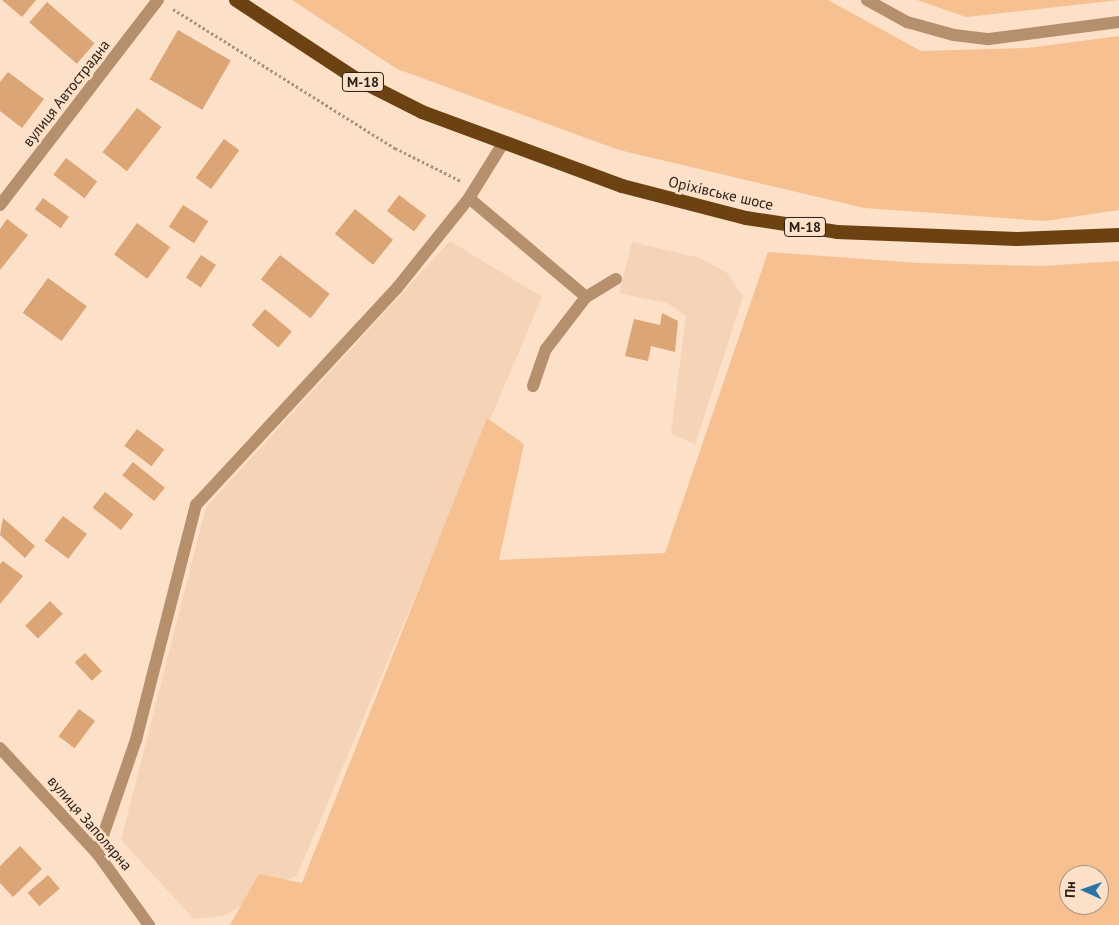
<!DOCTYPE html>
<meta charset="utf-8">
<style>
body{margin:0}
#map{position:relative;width:1119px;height:925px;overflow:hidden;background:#fce0c8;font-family:"PT Sans",sans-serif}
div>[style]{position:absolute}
.built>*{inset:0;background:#f5d3b7}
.green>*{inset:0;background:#f7c090}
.building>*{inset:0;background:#dba575;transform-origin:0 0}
.path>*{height:3px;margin-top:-1.5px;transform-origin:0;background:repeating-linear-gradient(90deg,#a69280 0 2.5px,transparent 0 5px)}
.service>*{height:12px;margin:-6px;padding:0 6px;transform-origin:6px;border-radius:6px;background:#b68f6c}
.minor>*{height:12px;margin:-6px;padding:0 6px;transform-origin:6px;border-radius:6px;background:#b68f6c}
.trunk>*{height:14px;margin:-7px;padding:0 7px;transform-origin:7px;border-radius:7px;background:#6c4212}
span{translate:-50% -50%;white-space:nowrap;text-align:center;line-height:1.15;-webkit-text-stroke:5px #fce0c8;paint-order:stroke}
.shield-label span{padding:1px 4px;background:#fce0c8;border:1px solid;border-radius:4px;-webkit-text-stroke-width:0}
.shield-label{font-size:14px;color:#281e16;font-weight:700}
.street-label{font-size:15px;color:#281e16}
.north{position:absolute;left:1059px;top:865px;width:50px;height:50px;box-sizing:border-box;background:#fce0c8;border:1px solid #a79281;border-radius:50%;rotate:272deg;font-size:14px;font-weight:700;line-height:20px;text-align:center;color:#281e16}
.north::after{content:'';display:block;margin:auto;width:18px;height:22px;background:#2874a7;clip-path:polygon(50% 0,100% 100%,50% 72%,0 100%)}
</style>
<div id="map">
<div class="built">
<i style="clip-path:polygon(450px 241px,542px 297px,297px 875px,223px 916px,194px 919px,121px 840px,206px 507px)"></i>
<i style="clip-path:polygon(632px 242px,700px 258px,727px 273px,743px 296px,695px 445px,671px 433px,686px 316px,667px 303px,619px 293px)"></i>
</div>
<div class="green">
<i style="clip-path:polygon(292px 0,828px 0,921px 51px,1028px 48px,1119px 36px,1119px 210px,1045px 221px,864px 208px,619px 150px,397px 69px)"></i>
<i style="clip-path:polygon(917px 0,1119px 0,966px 17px)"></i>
<i style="clip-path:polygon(evenodd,768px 252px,919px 263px,1042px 266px,1119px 261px,1119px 925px,230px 925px,259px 874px,302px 883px,487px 418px,524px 444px,499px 560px,665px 553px,768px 252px,1069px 875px,1099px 875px,1099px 905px,1069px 905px,1069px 875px)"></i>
</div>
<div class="building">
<i style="clip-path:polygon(2px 0,36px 0,22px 17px)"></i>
<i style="left:47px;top:2px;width:63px;height:27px;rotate:41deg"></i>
<i style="left:178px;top:30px;width:61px;height:57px;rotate:30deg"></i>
<i style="clip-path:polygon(8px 72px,44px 99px,22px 128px,0 111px,0 82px)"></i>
<i style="left:137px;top:108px;width:31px;height:56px;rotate:38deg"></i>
<i style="left:224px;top:139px;width:19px;height:48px;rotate:36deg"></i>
<i style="left:66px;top:158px;width:39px;height:21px;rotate:37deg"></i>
<i style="left:399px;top:195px;width:34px;height:20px;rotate:37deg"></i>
<i style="left:43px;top:198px;width:32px;height:14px;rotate:36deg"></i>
<i style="left:183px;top:205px;width:30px;height:26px;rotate:33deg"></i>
<i style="left:355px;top:209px;width:49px;height:32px;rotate:39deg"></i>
<i style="clip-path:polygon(7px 219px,28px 235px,0 270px,0 229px)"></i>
<i style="left:137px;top:223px;width:41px;height:39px;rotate:36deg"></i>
<i style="left:201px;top:255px;width:18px;height:27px;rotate:34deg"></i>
<i style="left:280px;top:255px;width:63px;height:31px;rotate:38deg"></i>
<i style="left:48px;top:278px;width:48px;height:43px;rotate:36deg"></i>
<i style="left:265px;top:309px;width:35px;height:21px;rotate:40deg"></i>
<i style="clip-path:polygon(662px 313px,678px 321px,675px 352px,651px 346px,648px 361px,625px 356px,634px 319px,660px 325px)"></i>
<i style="left:137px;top:429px;width:34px;height:21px;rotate:37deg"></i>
<i style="left:133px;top:462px;width:41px;height:17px;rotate:39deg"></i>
<i style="left:105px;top:492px;width:36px;height:20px;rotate:38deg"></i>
<i style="left:63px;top:516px;width:30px;height:31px;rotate:37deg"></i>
<i style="clip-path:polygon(3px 518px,35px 546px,25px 558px,0 535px)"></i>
<i style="clip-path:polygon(3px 561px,23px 576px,0 604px,0 564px)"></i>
<i style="left:50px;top:601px;width:18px;height:35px;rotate:45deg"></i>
<i style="left:85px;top:653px;width:25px;height:14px;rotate:47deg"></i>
<i style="left:79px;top:709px;width:20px;height:34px;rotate:37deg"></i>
<i style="clip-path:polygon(20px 846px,42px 869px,13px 897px,0 883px,0 866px)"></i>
<i style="left:48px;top:875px;width:18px;height:27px;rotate:49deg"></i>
</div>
<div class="path">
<i style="left:173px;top:9px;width:262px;rotate:32.1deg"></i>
<i style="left:395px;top:148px;width:74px;rotate:26.6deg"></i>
</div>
<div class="service">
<i style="left:867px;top:0;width:46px;rotate:28.8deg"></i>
<i style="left:907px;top:22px;width:49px;rotate:15.5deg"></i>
<i style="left:954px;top:35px;width:35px;rotate:7deg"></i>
<i style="left:989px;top:39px;width:131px;rotate:-7.5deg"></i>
<i style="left:469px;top:198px;width:153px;rotate:40.2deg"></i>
<i style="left:533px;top:386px;width:39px;rotate:-71deg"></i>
<i style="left:546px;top:349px;width:66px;rotate:-52.4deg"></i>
<i style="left:586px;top:297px;width:35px;rotate:-31deg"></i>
<i style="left:97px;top:853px;width:120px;rotate:-71deg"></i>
<i style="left:136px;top:740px;width:243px;rotate:-75.7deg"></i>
<i style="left:196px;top:505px;width:296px;rotate:-47.2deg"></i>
<i style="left:397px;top:288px;width:115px;rotate:-51.3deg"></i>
<i style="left:469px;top:198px;width:62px;rotate:-58.1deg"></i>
</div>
<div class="minor">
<i style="left:0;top:205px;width:259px;rotate:-52.4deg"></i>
<i style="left:0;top:748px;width:143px;rotate:47.3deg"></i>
<i style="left:97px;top:853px;width:89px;rotate:54.2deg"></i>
</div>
<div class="trunk">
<i style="left:236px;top:0;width:140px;rotate:33.3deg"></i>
<i style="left:353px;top:77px;width:77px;rotate:26.9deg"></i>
<i style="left:422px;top:112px;width:213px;rotate:20.3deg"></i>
<i style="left:622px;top:186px;width:128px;rotate:14.5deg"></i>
<i style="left:746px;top:218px;width:92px;rotate:8.7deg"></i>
<i style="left:837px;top:232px;width:180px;rotate:2.2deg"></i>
<i style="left:1017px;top:239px;width:102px;rotate:-2.2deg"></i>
</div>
<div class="shield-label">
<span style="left:363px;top:82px">М-18</span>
<span style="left:805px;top:227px">М-18</span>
</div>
<div class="street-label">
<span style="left:66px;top:93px;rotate:-52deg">вулиця Автострадна</span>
<span style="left:721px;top:193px;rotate:13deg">Оріхівське шосе</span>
<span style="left:90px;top:823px;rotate:49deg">вулиця Заполярна</span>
</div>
<div class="north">Пн</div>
</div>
